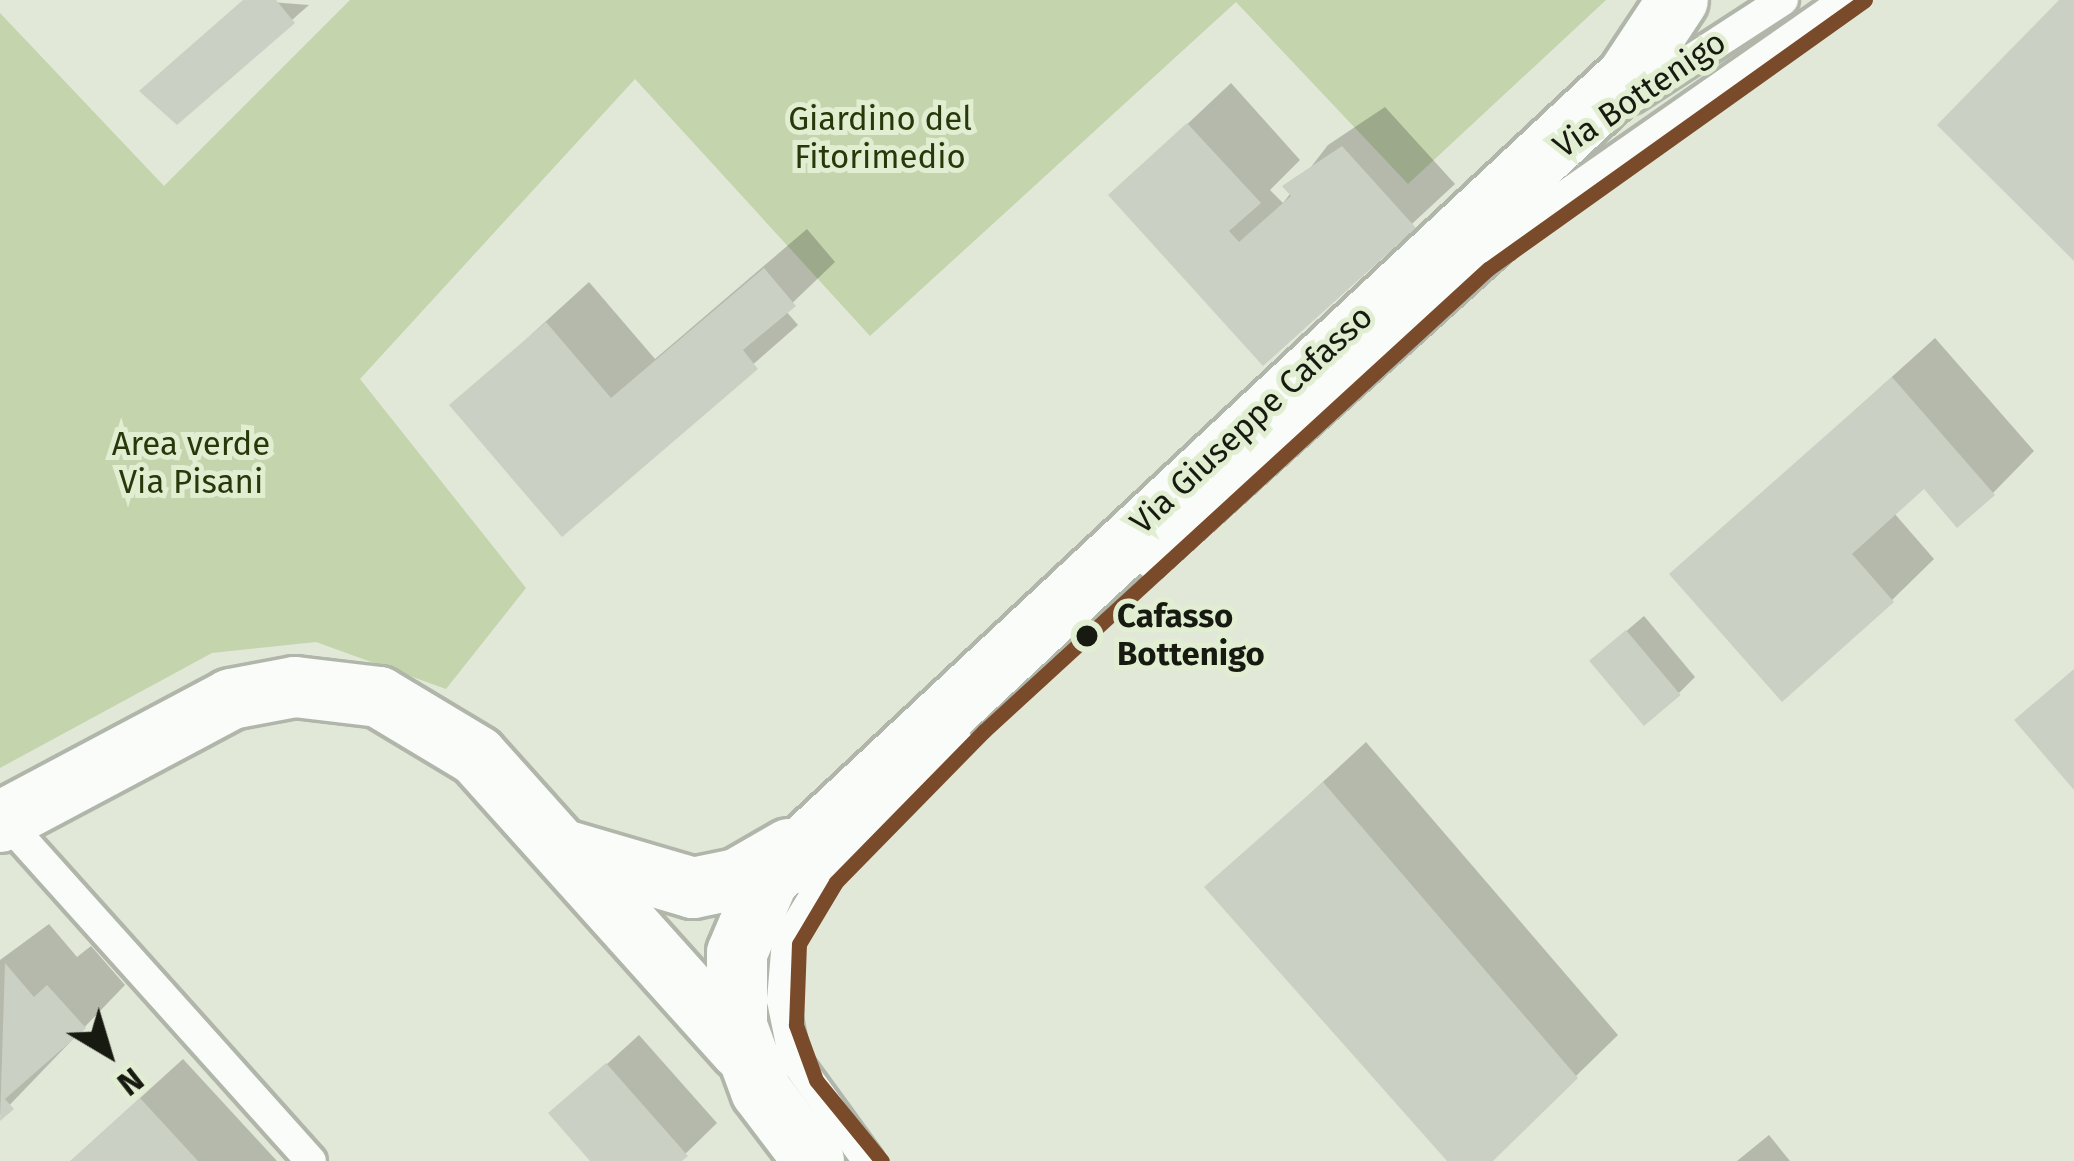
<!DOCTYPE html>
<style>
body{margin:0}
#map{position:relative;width:2074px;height:1161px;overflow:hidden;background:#e1e8d8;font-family:"Fira Sans",sans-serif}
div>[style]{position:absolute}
.green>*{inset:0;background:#c4d4ad}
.shadow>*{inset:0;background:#0003}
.building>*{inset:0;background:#cbd0c4;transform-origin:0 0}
.roads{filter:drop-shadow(3px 0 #b1b6aa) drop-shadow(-3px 0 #b1b6aa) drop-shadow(0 3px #b1b6aa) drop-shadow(0 -3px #b1b6aa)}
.service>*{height:30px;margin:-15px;padding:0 15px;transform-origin:15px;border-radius:15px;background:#fafcf9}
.minor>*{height:60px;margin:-30px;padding:0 30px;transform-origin:30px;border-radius:30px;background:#fafcf9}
.tram-1>*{height:15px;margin:-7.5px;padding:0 7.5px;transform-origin:7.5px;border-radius:7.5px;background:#7a4b2a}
.dots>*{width:33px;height:33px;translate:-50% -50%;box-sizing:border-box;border:6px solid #e2eed2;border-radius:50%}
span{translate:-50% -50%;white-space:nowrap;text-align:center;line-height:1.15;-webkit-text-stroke:10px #e2eed2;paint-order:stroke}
.street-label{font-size:33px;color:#161a10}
.park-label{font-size:33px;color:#29380a}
.stop-label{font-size:33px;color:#161a10;font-weight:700}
.left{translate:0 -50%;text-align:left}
.north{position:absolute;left:48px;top:993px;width:120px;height:120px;-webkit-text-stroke:9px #e2eed2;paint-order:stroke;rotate:142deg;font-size:33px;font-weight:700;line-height:48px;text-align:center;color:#161a10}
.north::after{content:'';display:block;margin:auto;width:42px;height:54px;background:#161a10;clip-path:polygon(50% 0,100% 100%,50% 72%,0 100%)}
</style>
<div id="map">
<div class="green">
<i style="clip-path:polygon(350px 0,1606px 0,1408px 184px,1236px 2px,870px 336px,635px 79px,360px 379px,526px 588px,446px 689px,316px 642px,212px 653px,0 768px,0 13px,164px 186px)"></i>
</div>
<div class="shadow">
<i style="clip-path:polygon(245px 0,309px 5px,177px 121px)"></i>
<i style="clip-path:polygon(1231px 83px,1300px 160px,1270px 190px,1283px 203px,1328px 145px,1385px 107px,1455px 184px,1263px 362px,1112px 195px)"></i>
<i style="clip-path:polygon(807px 229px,835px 262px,785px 310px,798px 325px,562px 532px,453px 406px,589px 282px,655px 359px)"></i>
<i style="clip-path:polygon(1935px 338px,2034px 451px,1993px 493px,1925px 485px,1894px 513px,1934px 559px,1892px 600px,1673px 574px)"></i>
<i style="clip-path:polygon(1644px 616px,1695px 677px,1679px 693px,1610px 645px)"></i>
<i style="clip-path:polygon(1366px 742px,1618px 1035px,1489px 1161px,1451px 1161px,1208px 888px)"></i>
<i style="clip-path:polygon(49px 924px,77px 957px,91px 946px,125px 985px,0 1115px,0 960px)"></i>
<i style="clip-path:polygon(639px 1035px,717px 1123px,678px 1161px,594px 1161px,553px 1113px)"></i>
<i style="clip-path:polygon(183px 1059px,277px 1161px,73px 1161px,96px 1138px)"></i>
<i style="clip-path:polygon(1769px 1135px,1790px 1161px,1737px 1161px)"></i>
</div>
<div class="building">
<i style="clip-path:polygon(243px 0,276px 0,295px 23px,177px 125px,139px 91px)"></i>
<i style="clip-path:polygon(2059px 0,2074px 0,2074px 261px,1937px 125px)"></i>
<i style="clip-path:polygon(1187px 123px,1261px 203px,1229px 231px,1239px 242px,1291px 196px,1282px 186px,1342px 146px,1416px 228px,1263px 366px,1108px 195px)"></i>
<i style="clip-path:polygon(764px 268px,796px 306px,743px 350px,758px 369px,562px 537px,449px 405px,546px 322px,611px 398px)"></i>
<i style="clip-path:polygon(1892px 377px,1995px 495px,1957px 528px,1924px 489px,1852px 554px,1894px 602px,1782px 702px,1669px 574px)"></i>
<i style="left:1626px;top:630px;width:85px;height:48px;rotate:50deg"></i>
<i style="clip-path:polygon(2074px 669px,2074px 790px,2014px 720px)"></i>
<i style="clip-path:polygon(1323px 782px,1578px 1078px,1493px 1161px,1447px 1161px,1204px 887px)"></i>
<i style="clip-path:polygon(5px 963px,34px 997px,47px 985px,86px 1028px,5px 1099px,14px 1109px,0 1121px)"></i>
<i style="clip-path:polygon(606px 1063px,688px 1156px,682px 1161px,590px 1161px,548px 1113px)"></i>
<i style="clip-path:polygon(140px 1098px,198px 1161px,70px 1161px)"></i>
</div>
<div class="roads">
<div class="service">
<i style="left:1632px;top:98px;width:180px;rotate:-33deg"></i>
<i style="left:1151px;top:563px;width:515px;rotate:-42.09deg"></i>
<i style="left:1533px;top:218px;width:381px;rotate:-34.9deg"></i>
<i style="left:5px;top:820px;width:458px;rotate:48.1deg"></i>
<i style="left:868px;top:1161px;width:126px;rotate:-126deg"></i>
<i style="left:794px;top:1059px;width:60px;rotate:-101.5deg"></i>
<i style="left:782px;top:1000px;width:59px;rotate:-85.2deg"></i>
<i style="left:787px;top:941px;width:79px;rotate:-58.5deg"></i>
<i style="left:828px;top:874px;width:185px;rotate:-45.7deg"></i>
</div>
<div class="minor">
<i style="left:0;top:822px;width:262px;rotate:-28deg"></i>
<i style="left:231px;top:699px;width:65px;rotate:-10.6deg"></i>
<i style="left:295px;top:687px;width:85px;rotate:6.8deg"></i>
<i style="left:379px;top:697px;width:114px;rotate:31deg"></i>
<i style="left:477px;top:756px;width:395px;rotate:48.1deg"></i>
<i style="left:571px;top:852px;width:127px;rotate:16.4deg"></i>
<i style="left:693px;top:888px;width:45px;rotate:-11.6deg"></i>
<i style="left:737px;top:879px;width:60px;rotate:-30deg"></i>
<i style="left:814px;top:1161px;width:88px;rotate:-127.1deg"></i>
<i style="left:761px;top:1091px;width:69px;rotate:-110.3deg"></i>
<i style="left:737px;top:1026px;width:73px;rotate:-90deg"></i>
<i style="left:737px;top:953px;width:79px;rotate:-67deg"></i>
<i style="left:768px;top:880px;width:1176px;rotate:-43.07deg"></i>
<i style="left:1627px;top:77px;width:92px;rotate:-56.5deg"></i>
</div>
</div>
<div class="tram-1">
<i style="left:882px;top:1161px;width:104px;rotate:-129.2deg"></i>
<i style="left:816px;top:1080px;width:59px;rotate:-110deg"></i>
<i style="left:796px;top:1025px;width:81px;rotate:-87.9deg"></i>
<i style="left:799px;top:944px;width:72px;rotate:-59.2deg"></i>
<i style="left:836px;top:882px;width:211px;rotate:-45.6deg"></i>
<i style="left:984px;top:731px;width:684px;rotate:-42.51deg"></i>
<i style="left:1488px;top:269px;width:463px;rotate:-35.5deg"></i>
</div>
<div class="dots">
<i style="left:1087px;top:636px;background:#161a10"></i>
</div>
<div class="street-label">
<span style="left:1640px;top:95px;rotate:-34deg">Via Bottenigo</span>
<span style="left:1252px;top:420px;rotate:-43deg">Via Giuseppe Cafasso</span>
</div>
<div class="park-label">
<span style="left:880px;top:139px">Giardino del<br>Fitorimedio</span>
<span style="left:191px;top:464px">Area verde<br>Via Pisani</span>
</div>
<div class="stop-label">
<span class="left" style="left:1117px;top:636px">Cafasso<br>Bottenigo</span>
</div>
<div class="north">N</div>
</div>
